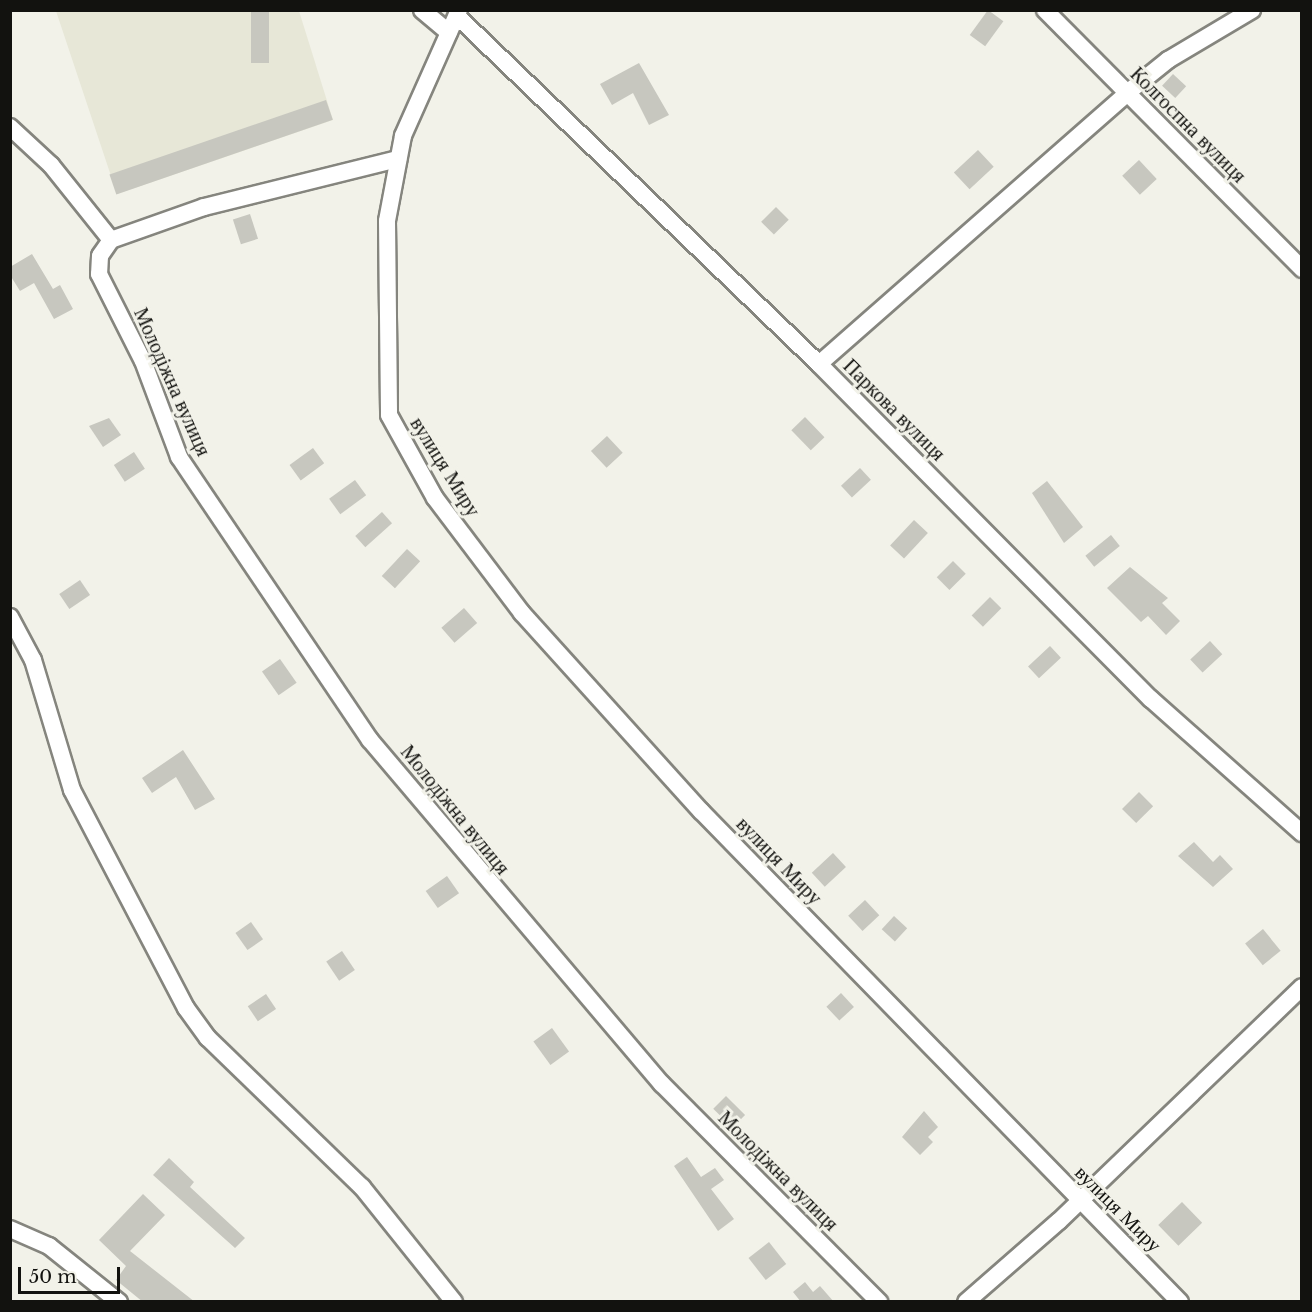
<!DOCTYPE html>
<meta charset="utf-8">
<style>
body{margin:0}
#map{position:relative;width:1312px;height:1312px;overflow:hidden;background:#f2f2e9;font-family:"Libre Baskerville",serif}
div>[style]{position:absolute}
.built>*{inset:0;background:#e7e7d7}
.building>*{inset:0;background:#c7c7bf;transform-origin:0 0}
.roads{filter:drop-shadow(2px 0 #85857e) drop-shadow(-2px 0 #85857e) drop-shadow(0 2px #85857e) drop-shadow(0 -2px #85857e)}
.street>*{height:16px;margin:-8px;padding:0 8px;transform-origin:8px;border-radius:8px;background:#fff}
span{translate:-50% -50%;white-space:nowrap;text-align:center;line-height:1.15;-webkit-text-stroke:6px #f2f2e9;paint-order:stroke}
.street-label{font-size:20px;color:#12120f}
.frame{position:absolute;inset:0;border:12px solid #12120f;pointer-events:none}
.scale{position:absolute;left:18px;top:1267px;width:102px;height:27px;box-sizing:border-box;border:3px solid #12120f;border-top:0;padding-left:8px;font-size:18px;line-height:21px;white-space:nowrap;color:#12120f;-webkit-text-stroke:4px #f2f2e9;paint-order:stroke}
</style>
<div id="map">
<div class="built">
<i style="clip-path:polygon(56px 11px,299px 11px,333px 120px,117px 194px)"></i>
</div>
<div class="building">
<i style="left:251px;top:10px;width:18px;height:53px"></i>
<i style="left:988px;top:10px;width:19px;height:31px;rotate:36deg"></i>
<i style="clip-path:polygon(639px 63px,669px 115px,649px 125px,633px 93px,612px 105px,600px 84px)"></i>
<i style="left:1173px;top:74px;width:18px;height:16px;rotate:43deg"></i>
<i style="left:326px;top:100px;width:21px;height:229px;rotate:71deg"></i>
<i style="left:978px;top:150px;width:23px;height:33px;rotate:47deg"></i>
<i style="left:1139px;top:160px;width:26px;height:23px;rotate:47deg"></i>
<i style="left:776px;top:207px;width:18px;height:21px;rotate:45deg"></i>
<i style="left:250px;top:214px;width:26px;height:18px;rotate:72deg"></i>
<i style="clip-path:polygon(32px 254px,53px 289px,60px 285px,73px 309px,54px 319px,34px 283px,20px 291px,10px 275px,10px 267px)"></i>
<i style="left:805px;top:417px;width:28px;height:19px;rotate:46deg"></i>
<i style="clip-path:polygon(109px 418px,121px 435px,103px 447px,89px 426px)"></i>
<i style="left:607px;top:436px;width:23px;height:22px;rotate:47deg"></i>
<i style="left:313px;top:448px;width:19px;height:29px;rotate:54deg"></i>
<i style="left:134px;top:452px;width:20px;height:24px;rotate:57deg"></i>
<i style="left:860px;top:468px;width:16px;height:26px;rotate:47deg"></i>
<i style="left:355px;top:480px;width:19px;height:32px;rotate:54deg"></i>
<i style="clip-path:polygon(1047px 481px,1083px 527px,1064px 543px,1032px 493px)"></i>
<i style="left:382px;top:512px;width:15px;height:36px;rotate:48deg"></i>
<i style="left:914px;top:520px;width:19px;height:35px;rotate:43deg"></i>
<i style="left:1111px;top:535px;width:14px;height:33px;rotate:51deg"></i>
<i style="left:407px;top:549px;width:18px;height:37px;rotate:43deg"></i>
<i style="left:953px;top:561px;width:18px;height:23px;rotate:45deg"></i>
<i style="clip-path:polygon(1130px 567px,1168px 598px,1162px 603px,1180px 621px,1166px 635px,1148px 616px,1141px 622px,1107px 588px)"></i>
<i style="left:80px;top:580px;width:18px;height:25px;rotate:56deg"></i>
<i style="left:990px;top:597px;width:16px;height:26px;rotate:45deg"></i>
<i style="left:464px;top:608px;width:20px;height:30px;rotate:49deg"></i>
<i style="left:1210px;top:641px;width:18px;height:27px;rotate:47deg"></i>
<i style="left:1050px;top:646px;width:16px;height:30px;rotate:47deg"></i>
<i style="left:280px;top:659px;width:29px;height:22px;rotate:55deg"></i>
<i style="clip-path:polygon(183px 750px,215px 799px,195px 810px,176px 777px,152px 793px,142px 778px)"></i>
<i style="left:1139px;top:792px;width:20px;height:24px;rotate:45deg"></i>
<i style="clip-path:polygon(1194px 842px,1213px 862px,1220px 855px,1233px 869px,1213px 887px,1178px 856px)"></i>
<i style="left:833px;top:853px;width:19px;height:29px;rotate:47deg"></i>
<i style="left:447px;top:876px;width:21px;height:26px;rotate:55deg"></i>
<i style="left:865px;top:900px;width:21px;height:23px;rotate:47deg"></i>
<i style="left:894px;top:916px;width:18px;height:18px;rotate:43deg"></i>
<i style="left:251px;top:922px;width:21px;height:19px;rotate:55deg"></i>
<i style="left:1263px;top:929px;width:28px;height:23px;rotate:51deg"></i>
<i style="left:342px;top:951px;width:23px;height:19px;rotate:56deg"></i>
<i style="left:841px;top:993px;width:19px;height:20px;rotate:47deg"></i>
<i style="left:266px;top:994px;width:18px;height:22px;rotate:56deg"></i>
<i style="left:552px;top:1028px;width:29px;height:23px;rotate:54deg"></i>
<i style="left:726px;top:1096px;width:27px;height:18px;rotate:45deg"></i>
<i style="clip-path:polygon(924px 1111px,938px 1127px,928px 1137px,933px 1142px,920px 1155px,902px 1137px)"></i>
<i style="clip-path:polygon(687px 1157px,701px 1177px,715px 1168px,724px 1180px,711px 1189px,734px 1219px,718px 1231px,674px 1166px)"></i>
<i style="clip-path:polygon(169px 1158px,194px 1182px,190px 1187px,245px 1238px,235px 1248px,153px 1175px)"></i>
<i style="clip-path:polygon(143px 1194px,165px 1215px,130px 1251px,195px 1302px,143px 1302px,116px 1280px,126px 1266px,99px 1240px)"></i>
<i style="left:1182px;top:1202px;width:29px;height:33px;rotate:46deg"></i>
<i style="left:769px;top:1242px;width:28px;height:26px;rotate:52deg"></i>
<i style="clip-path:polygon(805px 1282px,813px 1292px,820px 1286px,834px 1302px,801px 1302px,793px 1292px)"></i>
</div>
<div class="roads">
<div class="street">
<i style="left:422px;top:10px;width:35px;rotate:40deg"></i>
<i style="left:459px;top:10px;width:138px;rotate:114deg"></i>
<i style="left:403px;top:136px;width:86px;rotate:100.7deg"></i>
<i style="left:387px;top:221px;width:194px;rotate:89.4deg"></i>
<i style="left:389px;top:415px;width:95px;rotate:61deg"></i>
<i style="left:435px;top:498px;width:144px;rotate:52.9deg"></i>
<i style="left:522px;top:613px;width:267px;rotate:47.9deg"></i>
<i style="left:701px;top:811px;width:686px;rotate:45.71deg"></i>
<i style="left:1045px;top:10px;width:365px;rotate:45.2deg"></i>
<i style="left:457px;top:16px;width:502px;rotate:43.87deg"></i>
<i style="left:819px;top:364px;width:472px;rotate:45.3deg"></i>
<i style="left:1151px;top:699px;width:202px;rotate:41.6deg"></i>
<i style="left:10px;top:127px;width:56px;rotate:42.8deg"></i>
<i style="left:51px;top:165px;width:96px;rotate:51.3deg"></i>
<i style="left:398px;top:159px;width:200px;rotate:166.1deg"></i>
<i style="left:204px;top:207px;width:99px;rotate:160.5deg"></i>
<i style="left:111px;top:240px;width:19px;rotate:125deg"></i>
<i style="left:100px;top:256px;width:18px;rotate:93deg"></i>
<i style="left:99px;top:274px;width:97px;rotate:63.2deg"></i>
<i style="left:143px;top:361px;width:103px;rotate:69.4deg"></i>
<i style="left:179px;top:457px;width:341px;rotate:56deg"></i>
<i style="left:370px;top:740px;width:451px;rotate:49.7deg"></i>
<i style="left:662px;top:1084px;width:308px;rotate:45.1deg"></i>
<i style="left:819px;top:364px;width:410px;rotate:-41.3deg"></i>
<i style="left:1127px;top:93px;width:53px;rotate:-38.8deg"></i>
<i style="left:1168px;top:60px;width:98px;rotate:-30.8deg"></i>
<i style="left:10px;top:617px;width:49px;rotate:61.9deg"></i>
<i style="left:33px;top:660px;width:136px;rotate:73.3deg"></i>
<i style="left:72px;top:790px;width:246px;rotate:62.4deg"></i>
<i style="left:186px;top:1008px;width:37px;rotate:54deg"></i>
<i style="left:208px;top:1038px;width:214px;rotate:44.1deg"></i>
<i style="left:362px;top:1187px;width:147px;rotate:51.3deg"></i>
<i style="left:10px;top:1229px;width:43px;rotate:23.6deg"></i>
<i style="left:49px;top:1246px;width:90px;rotate:38.7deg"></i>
<i style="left:966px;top:1302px;width:123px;rotate:-41.1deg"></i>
<i style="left:1059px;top:1221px;width:337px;rotate:-43.9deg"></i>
</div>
</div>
<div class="street-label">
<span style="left:1188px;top:125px;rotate:45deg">Колгоспна вулиця</span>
<span style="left:172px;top:382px;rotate:66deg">Молодіжна вулиця</span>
<span style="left:894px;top:410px;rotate:45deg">Паркова вулиця</span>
<span style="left:445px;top:467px;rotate:58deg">вулиця Миру</span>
<span style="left:455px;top:810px;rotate:51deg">Молодіжна вулиця</span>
<span style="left:779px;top:861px;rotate:46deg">вулиця Миру</span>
<span style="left:778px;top:1171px;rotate:45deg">Молодіжна вулиця</span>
<span style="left:1118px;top:1209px;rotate:45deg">вулиця Миру</span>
</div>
<div class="frame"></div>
<div class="scale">50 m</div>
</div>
